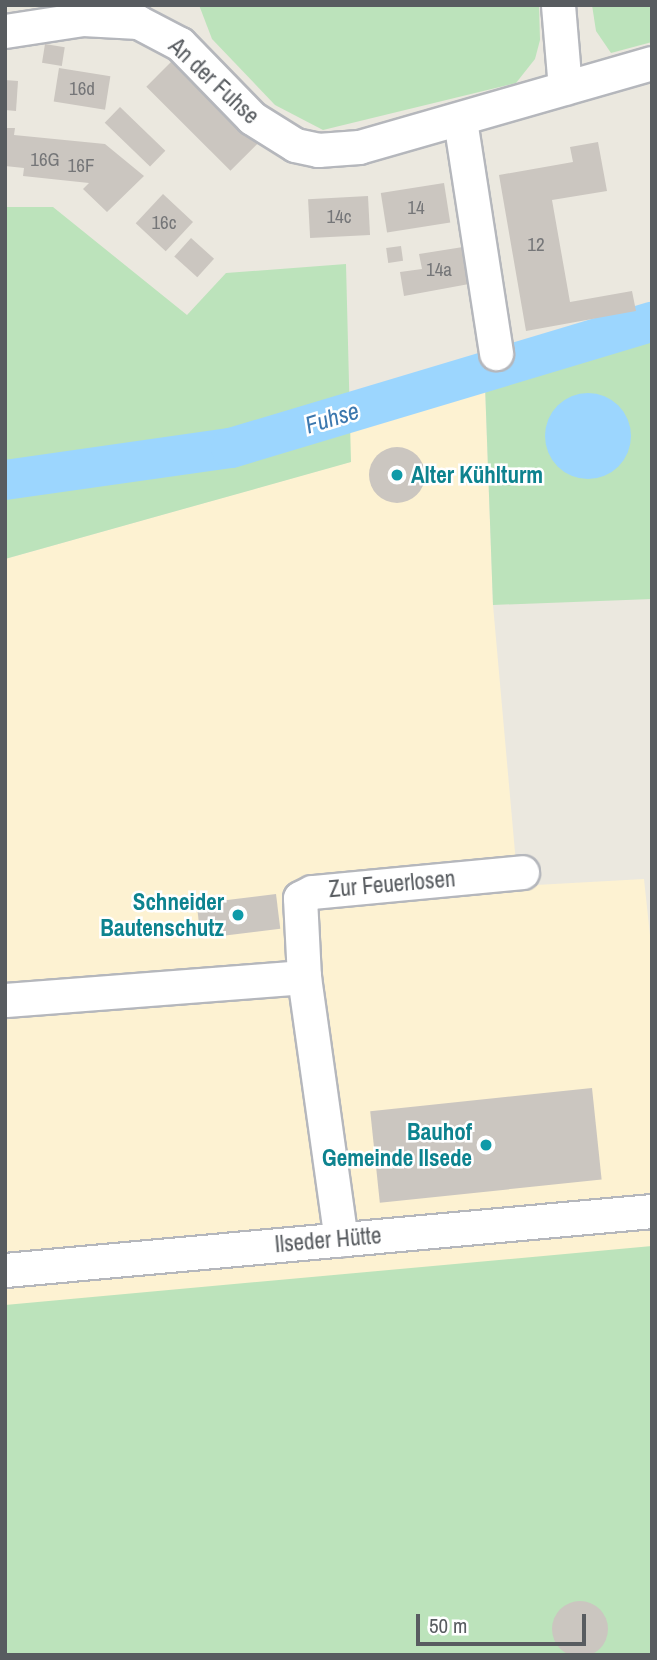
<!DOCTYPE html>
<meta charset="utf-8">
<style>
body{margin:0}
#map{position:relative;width:657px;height:1660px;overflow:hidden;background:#ebe8df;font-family:"Archivo Narrow",sans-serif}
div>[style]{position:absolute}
.commercial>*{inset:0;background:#fdf2d2}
.green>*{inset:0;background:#bce3bb}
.water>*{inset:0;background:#9cd6fe}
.round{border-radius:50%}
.river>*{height:40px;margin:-20px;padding:0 20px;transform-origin:20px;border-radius:20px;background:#9cd6fe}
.building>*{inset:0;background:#cbc6c0;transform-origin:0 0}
.roads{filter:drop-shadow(2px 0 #b5b7bc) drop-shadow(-2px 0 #b5b7bc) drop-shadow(0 2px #b5b7bc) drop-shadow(0 -2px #b5b7bc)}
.minor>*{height:33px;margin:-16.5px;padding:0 16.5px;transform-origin:16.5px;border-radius:16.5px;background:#fff}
.dots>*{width:19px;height:19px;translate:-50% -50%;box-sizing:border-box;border:4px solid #fff;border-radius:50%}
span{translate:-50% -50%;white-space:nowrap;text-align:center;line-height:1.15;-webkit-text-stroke:5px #fff;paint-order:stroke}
.number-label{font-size:19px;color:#757678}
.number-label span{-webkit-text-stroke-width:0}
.street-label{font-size:23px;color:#585c60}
.culture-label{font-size:23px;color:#0d838f;font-weight:700}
.left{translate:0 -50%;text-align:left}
.right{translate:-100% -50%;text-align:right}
.water-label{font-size:24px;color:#3b77ae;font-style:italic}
.frame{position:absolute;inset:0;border:7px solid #585c60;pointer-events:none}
.scale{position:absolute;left:416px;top:1614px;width:170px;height:32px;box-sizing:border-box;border:4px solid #585c60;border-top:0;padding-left:9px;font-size:21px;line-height:24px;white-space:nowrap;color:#585c60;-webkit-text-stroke:5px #fff;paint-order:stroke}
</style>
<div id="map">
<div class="commercial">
<i style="clip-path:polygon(485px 385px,493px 605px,518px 886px,644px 879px,652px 954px,652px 1655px,5px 1655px,5px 559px,350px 462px,348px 426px)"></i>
</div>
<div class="green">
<i style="clip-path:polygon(199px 5px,539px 5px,540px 40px,535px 59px,516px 83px,323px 130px,275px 105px,212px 39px)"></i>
<i style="clip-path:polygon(592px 5px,652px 5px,652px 42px,611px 53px,596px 31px)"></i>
<i style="clip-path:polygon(5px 207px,53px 207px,187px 315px,226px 273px,346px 264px,351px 462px,5px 559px)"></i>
<i style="clip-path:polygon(652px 330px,652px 599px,493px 605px,485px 385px)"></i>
<i style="clip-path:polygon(652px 1246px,652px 1655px,5px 1655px,5px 1305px)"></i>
</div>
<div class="water">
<i class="round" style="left:545px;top:393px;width:86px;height:86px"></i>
</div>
<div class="river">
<i style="left:5px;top:480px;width:228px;rotate:-8.1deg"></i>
<i style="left:231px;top:448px;width:439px;rotate:-16.7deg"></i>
</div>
<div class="building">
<i style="left:45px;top:44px;width:20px;height:19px;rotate:9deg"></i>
<i style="left:176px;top:57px;width:119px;height:42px;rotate:45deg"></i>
<i style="left:59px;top:68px;width:52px;height:34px;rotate:9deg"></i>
<i style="clip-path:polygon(5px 80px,18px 81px,16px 111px,5px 110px)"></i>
<i style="left:120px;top:107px;width:63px;height:22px;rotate:44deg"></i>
<i style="clip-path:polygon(5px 128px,15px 128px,14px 135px,105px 144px,144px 176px,107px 212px,83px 189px,89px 183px,23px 176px,24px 168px,5px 166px)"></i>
<i style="clip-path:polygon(598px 142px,607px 191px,552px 200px,570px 302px,632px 291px,636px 311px,526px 331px,499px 175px,573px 162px,570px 147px)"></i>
<i style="left:444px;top:183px;width:40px;height:64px;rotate:81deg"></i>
<i style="left:163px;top:194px;width:41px;height:40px;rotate:43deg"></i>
<i style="left:368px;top:196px;width:39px;height:60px;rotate:87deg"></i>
<i style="left:191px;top:238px;width:31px;height:25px;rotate:42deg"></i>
<i style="left:401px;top:246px;width:15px;height:15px;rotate:82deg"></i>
<i style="clip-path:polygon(463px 247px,469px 284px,404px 296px,400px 272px,422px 269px,419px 254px)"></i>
<i class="round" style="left:369px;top:447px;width:56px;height:56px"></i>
<i style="left:276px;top:894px;width:35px;height:80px;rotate:83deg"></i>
<i style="left:592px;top:1088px;width:92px;height:223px;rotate:84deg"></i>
<i class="round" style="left:552px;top:1601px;width:56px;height:56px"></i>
</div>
<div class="roads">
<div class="minor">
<i style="left:558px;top:5px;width:83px;rotate:85.2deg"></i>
<i style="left:5px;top:31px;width:79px;rotate:-8.7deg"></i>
<i style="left:83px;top:19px;width:55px;rotate:3.1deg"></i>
<i style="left:138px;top:22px;width:47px;rotate:27.6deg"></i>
<i style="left:180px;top:44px;width:103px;rotate:45.8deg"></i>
<i style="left:252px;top:118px;width:51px;rotate:32.1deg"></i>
<i style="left:295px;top:145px;width:24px;rotate:12deg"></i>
<i style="left:318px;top:150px;width:41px;rotate:-4.2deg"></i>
<i style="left:359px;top:147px;width:305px;rotate:-16deg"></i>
<i style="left:460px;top:120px;width:236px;rotate:81.2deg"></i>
<i style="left:304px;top:977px;width:79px;rotate:-92.9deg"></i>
<i style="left:300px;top:898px;width:13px;rotate:-27deg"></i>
<i style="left:312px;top:892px;width:211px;rotate:-5.4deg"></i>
<i style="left:5px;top:1000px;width:300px;rotate:-4.4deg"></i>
<i style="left:304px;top:977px;width:265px;rotate:82deg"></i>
<i style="left:5px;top:1270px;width:650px;rotate:-5.21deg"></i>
</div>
</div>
<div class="dots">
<i style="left:397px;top:475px;background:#0f9aa8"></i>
<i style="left:238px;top:915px;background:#0f9aa8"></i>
<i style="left:486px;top:1145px;background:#0f9aa8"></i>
</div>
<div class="number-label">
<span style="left:82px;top:89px">16d</span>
<span style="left:45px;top:160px">16G</span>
<span style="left:81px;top:166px">16F</span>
<span style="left:416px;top:208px">14</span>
<span style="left:339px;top:217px">14c</span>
<span style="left:164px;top:223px">16c</span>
<span style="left:536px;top:245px">12</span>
<span style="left:439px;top:270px">14a</span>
</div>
<div class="street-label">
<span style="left:214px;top:81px;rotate:43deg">An der Fuhse</span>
<span style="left:392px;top:884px;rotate:-5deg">Zur Feuerlosen</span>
<span style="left:328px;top:1240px;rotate:-5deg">Ilseder Hütte</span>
</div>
<div class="culture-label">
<span class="left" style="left:411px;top:475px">Alter Kühlturm</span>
<span class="right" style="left:224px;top:915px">Schneider<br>Bautenschutz</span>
<span class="right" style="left:472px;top:1145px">Bauhof<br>Gemeinde Ilsede</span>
</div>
<div class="water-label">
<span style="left:332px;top:418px;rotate:-17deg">Fuhse</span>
</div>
<div class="frame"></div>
<div class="scale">50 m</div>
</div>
